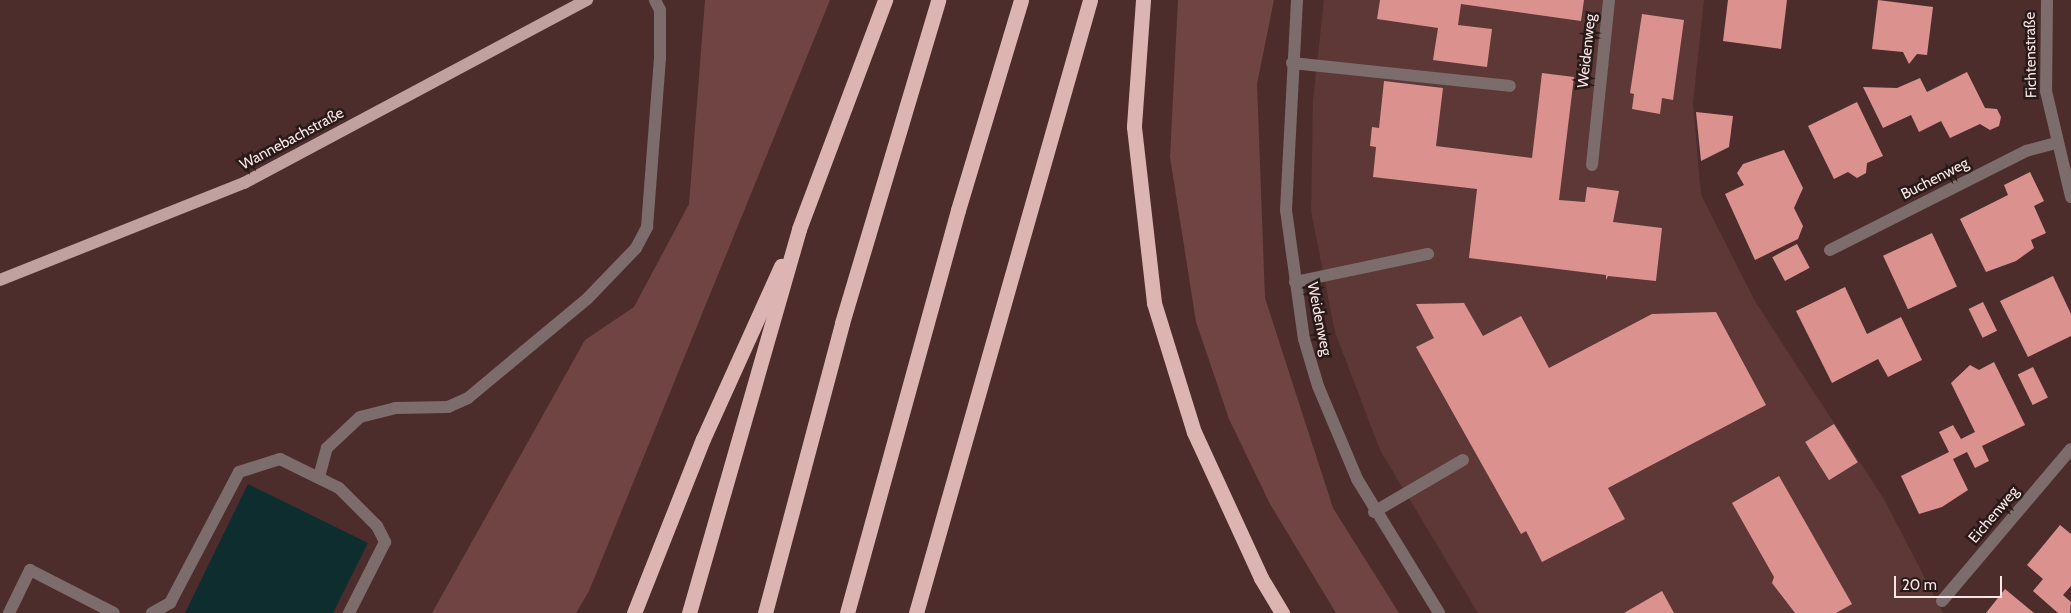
<!DOCTYPE html>
<meta charset="utf-8">
<style>
body{margin:0}
#map{position:relative;width:2071px;height:613px;overflow:hidden;background:#4c2d2c;font-family:Cabin,sans-serif}
div>[style]{position:absolute}
.built>*{inset:0;background:#5d3836}
.green>*{inset:0;background:#6f4442}
.water>*{inset:0;background:#0e2d2f}
.building>*{inset:0;background:#db928f;transform-origin:0 0}
.minor>*{height:12px;margin:-6px;padding:0 6px;transform-origin:6px;border-radius:6px;background:#7c6c6b}
.major>*{height:12px;margin:-6px;padding:0 6px;transform-origin:6px;border-radius:6px;background:#c1a19f}
.highway>*{height:15px;margin:-7.5px;padding:0 7.5px;transform-origin:7.5px;border-radius:7.5px;background:#dcb5b3}
span{translate:-50% -50%;white-space:nowrap;text-align:center;line-height:1.15;-webkit-text-stroke:5px #281a19;paint-order:stroke}
.street-label{font-size:15px;color:#fce7e6}
.scale{position:absolute;left:1894px;top:576px;width:108px;height:22px;box-sizing:border-box;border:2px solid #fce7e6;border-top:0;padding-left:6px;font-size:15px;line-height:18px;white-space:nowrap;color:#fce7e6;-webkit-text-stroke:4px #281a19;paint-order:stroke}
</style>
<div id="map">
<div class="built">
<i style="clip-path:polygon(1324px 0,1704px 0,1693px 103px,1701px 195px,1756px 303px,1885px 501px,1943px 613px,1478px 613px,1380px 450px,1335px 332px,1311px 211px,1313px 100px)"></i>
</div>
<div class="green">
<i style="clip-path:polygon(705px 0,830px 0,589px 591px,576px 613px,432px 613px,585px 340px,634px 307px,689px 204px)"></i>
<i style="clip-path:polygon(1178px 0,1274px 0,1257px 84px,1265px 298px,1333px 508px,1399px 613px,1336px 613px,1270px 504px,1229px 419px,1196px 322px,1170px 157px)"></i>
</div>
<div class="water">
<i style="clip-path:polygon(248px 484px,368px 543px,333px 613px,185px 613px)"></i>
</div>
<div class="building">
<i style="clip-path:polygon(1380px 0,1584px 0,1581px 21px,1461px 4px,1458px 25px,1492px 29px,1487px 67px,1433px 60px,1438px 28px,1377px 19px)"></i>
<i style="clip-path:polygon(1728px 0,1787px 0,1781px 49px,1723px 41px)"></i>
<i style="clip-path:polygon(1878px 0,1933px 7px,1927px 55px,1917px 54px,1909px 64px,1903px 52px,1872px 49px)"></i>
<i style="clip-path:polygon(1642px 14px,1684px 20px,1673px 100px,1662px 98px,1660px 114px,1632px 109px,1634px 94px,1630px 93px)"></i>
<i style="clip-path:polygon(1967px 72px,1985px 108px,1997px 109px,2001px 117px,1999px 126px,1990px 130px,1980px 124px,1950px 138px,1941px 121px,1919px 132px,1911px 115px,1883px 128px,1863px 87px,1897px 88px,1920px 78px,1927px 92px)"></i>
<i style="clip-path:polygon(1542px 73px,1574px 77px,1559px 200px,1585px 202px,1587px 187px,1619px 191px,1613px 222px,1662px 228px,1656px 281px,1608px 276px,1606px 280px,1606px 275px,1469px 258px,1477px 189px,1373px 177px,1376px 147px,1370px 146px,1372px 127px,1379px 128px,1384px 81px,1443px 88px,1436px 146px,1532px 158px)"></i>
<i style="clip-path:polygon(1857px 102px,1883px 156px,1867px 163px,1866px 173px,1857px 178px,1848px 172px,1834px 179px,1808px 126px)"></i>
<i style="clip-path:polygon(1696px 112px,1733px 116px,1729px 147px,1701px 161px)"></i>
<i style="clip-path:polygon(1784px 150px,1803px 188px,1794px 208px,1803px 226px,1798px 239px,1755px 260px,1725px 194px,1744px 185px,1737px 173px,1743px 164px)"></i>
<i style="clip-path:polygon(2030px 172px,2044px 201px,2034px 206px,2046px 233px,2031px 240px,2034px 248px,2016px 261px,1986px 272px,1960px 219px,2008px 195px,2004px 185px)"></i>
<i style="left:1932px;top:233px;width:59px;height:54px;rotate:65deg"></i>
<i style="left:1797px;top:244px;width:27px;height:28px;rotate:62deg"></i>
<i style="clip-path:polygon(2053px 276px,2071px 314px,2071px 336px,2028px 357px,2000px 301px)"></i>
<i style="clip-path:polygon(1845px 287px,1867px 334px,1901px 317px,1922px 360px,1888px 377px,1878px 359px,1832px 383px,1796px 311px)"></i>
<i style="left:1983px;top:302px;width:32px;height:16px;rotate:64deg"></i>
<i style="clip-path:polygon(1464px 303px,1483px 336px,1521px 316px,1549px 368px,1652px 314px,1716px 312px,1766px 405px,1608px 488px,1625px 519px,1542px 562px,1526px 531px,1521px 534px,1416px 347px,1434px 338px,1416px 304px)"></i>
<i style="clip-path:polygon(1994px 362px,2025px 425px,1982px 446px,1989px 461px,1975px 468px,1967px 452px,1953px 459px,1968px 490px,1942px 507px,1919px 514px,1901px 476px,1949px 452px,1939px 432px,1953px 425px,1961px 439px,1975px 432px,1951px 383px,1970px 365px,1979px 370px)"></i>
<i style="left:2033px;top:367px;width:34px;height:17px;rotate:64deg"></i>
<i style="left:1834px;top:424px;width:45px;height:34px;rotate:58deg"></i>
<i style="clip-path:polygon(1779px 476px,1852px 604px,1836px 613px,1795px 613px,1772px 583px,1774px 577px,1732px 503px)"></i>
<i style="clip-path:polygon(2060px 525px,2071px 534px,2071px 586px,2063px 595px,2071px 602px,2070px 613px,2058px 613px,2033px 591px,2043px 579px,2027px 565px)"></i>
<i style="clip-path:polygon(2005px 589px,2034px 613px,1986px 613px)"></i>
<i style="clip-path:polygon(1662px 591px,1674px 613px,1624px 613px)"></i>
</div>
<div class="minor">
<i style="left:1297px;top:0;width:210px;rotate:93deg"></i>
<i style="left:1286px;top:210px;width:130px;rotate:82.1deg"></i>
<i style="left:1304px;top:339px;width:49px;rotate:73.4deg"></i>
<i style="left:1318px;top:386px;width:101px;rotate:67.2deg"></i>
<i style="left:1357px;top:479px;width:157px;rotate:58.5deg"></i>
<i style="left:2047px;top:0;width:91px;rotate:90.6deg"></i>
<i style="left:2046px;top:91px;width:109px;rotate:76.7deg"></i>
<i style="left:1292px;top:63px;width:219px;rotate:6deg"></i>
<i style="left:1592px;top:165px;width:166px;rotate:-84.1deg"></i>
<i style="left:1830px;top:250px;width:220px;rotate:-26.8deg"></i>
<i style="left:2026px;top:151px;width:31px;rotate:-15deg"></i>
<i style="left:1295px;top:282px;width:136px;rotate:-11.9deg"></i>
<i style="left:319px;top:477px;width:30px;rotate:-75deg"></i>
<i style="left:327px;top:448px;width:45px;rotate:-43.2deg"></i>
<i style="left:360px;top:417px;width:36px;rotate:-14deg"></i>
<i style="left:395px;top:408px;width:53px;rotate:-1.1deg"></i>
<i style="left:448px;top:407px;width:22px;rotate:-24deg"></i>
<i style="left:468px;top:398px;width:155px;rotate:-39.8deg"></i>
<i style="left:587px;top:299px;width:71px;rotate:-46.1deg"></i>
<i style="left:636px;top:248px;width:24px;rotate:-62deg"></i>
<i style="left:647px;top:227px;width:169px;rotate:-85.6deg"></i>
<i style="left:660px;top:58px;width:48px;rotate:-90deg"></i>
<i style="left:660px;top:10px;width:11px;rotate:-117deg"></i>
<i style="left:1374px;top:512px;width:103px;rotate:-30.3deg"></i>
<i style="left:1942px;top:601px;width:199px;rotate:-49.7deg"></i>
<i style="left:9px;top:613px;width:48px;rotate:-64deg"></i>
<i style="left:30px;top:570px;width:94px;rotate:27.1deg"></i>
<i style="left:152px;top:613px;width:21px;rotate:-29deg"></i>
<i style="left:170px;top:603px;width:148px;rotate:-62.2deg"></i>
<i style="left:239px;top:472px;width:43px;rotate:-17.6deg"></i>
<i style="left:280px;top:459px;width:66px;rotate:26.2deg"></i>
<i style="left:339px;top:488px;width:54px;rotate:45deg"></i>
<i style="left:377px;top:526px;width:18px;rotate:63deg"></i>
<i style="left:385px;top:542px;width:80px;rotate:116.9deg"></i>
</div>
<div class="major">
<i style="left:0;top:280px;width:263px;rotate:-21.7deg"></i>
<i style="left:244px;top:183px;width:389px;rotate:-28.1deg"></i>
</div>
<div class="highway">
<i style="left:1143px;top:0;width:127px;rotate:94.1deg"></i>
<i style="left:1134px;top:127px;width:177px;rotate:83.5deg"></i>
<i style="left:1154px;top:303px;width:135px;rotate:72.8deg"></i>
<i style="left:1194px;top:432px;width:161px;rotate:65.3deg"></i>
<i style="left:1261px;top:578px;width:41px;rotate:59deg"></i>
<i style="left:634px;top:613px;width:187px;rotate:-68.4deg"></i>
<i style="left:703px;top:439px;width:190px;rotate:-65.7deg"></i>
<i style="left:689px;top:613px;width:399px;rotate:-74deg"></i>
<i style="left:799px;top:229px;width:245px;rotate:-69.4deg"></i>
<i style="left:765px;top:613px;width:300px;rotate:-75.1deg"></i>
<i style="left:842px;top:323px;width:337px;rotate:-73.4deg"></i>
<i style="left:847px;top:613px;width:418px;rotate:-74.6deg"></i>
<i style="left:958px;top:210px;width:219px;rotate:-73.3deg"></i>
<i style="left:916px;top:613px;width:637px;rotate:-74.15deg"></i>
</div>
<div class="street-label">
<span style="left:1587px;top:51px;rotate:-84deg">Weidenweg</span>
<span style="left:2031px;top:55px;rotate:-91deg">Fichtenstraße</span>
<span style="left:292px;top:139px;rotate:-28deg">Wannebachstraße</span>
<span style="left:1935px;top:179px;rotate:-27deg">Buchenweg</span>
<span style="left:1319px;top:319px;rotate:79deg">Weidenweg</span>
<span style="left:1994px;top:515px;rotate:-50deg">Eichenweg</span>
</div>
<div class="scale">20 m</div>
</div>
